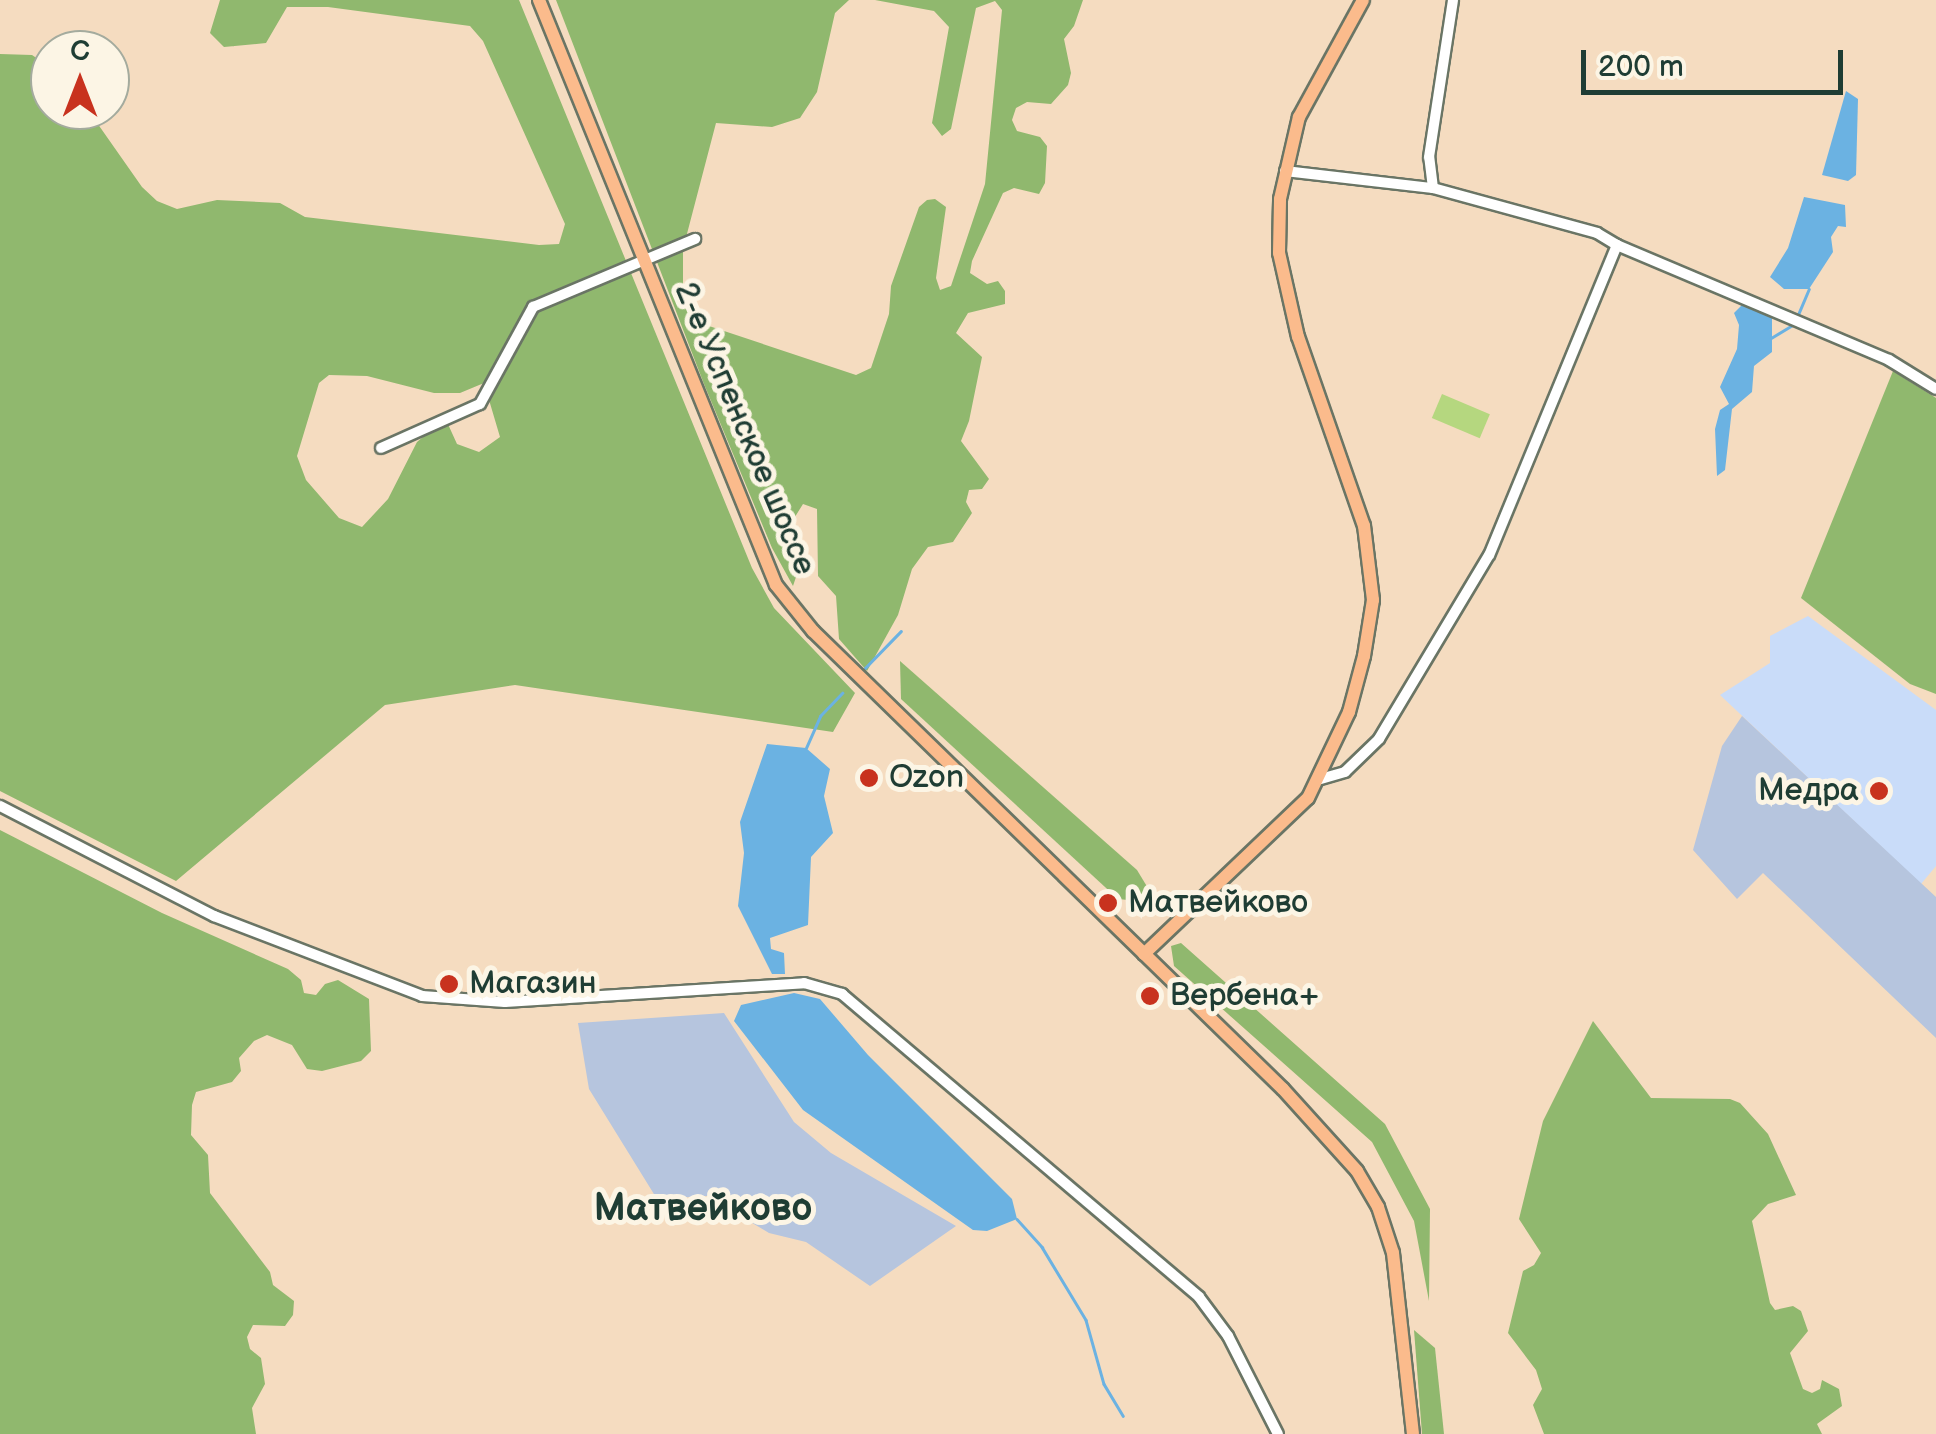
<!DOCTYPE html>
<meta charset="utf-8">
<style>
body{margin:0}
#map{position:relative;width:1936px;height:1434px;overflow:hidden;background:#f5dcc0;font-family:"Balsamiq Sans",sans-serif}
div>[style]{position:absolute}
.built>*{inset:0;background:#c9dcf9}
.industrial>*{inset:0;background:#b6c5de}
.green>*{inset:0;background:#b5d77f;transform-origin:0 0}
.forest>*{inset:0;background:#90b86e}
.water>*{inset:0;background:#6bb2e2}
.stream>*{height:2.5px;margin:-1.25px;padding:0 1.25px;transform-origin:1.25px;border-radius:1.25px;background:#6bb2e2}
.roads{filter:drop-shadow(2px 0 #6a7565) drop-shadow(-2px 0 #6a7565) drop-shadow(0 2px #6a7565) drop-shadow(0 -2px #6a7565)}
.minor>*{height:10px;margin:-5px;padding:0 5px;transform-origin:5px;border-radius:5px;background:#fff}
.major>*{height:12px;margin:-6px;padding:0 6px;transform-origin:6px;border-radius:6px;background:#fbbb8c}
.dots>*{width:28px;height:28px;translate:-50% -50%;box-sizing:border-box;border:5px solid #fcf5e5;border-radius:50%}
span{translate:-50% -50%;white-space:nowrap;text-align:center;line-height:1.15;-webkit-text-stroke:10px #fcf5e5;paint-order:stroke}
.street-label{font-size:32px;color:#1f3d34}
.poi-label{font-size:32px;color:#1f3d34}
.left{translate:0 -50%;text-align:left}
.right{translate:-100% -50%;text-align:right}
.quarter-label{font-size:38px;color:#1f3d34;font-weight:700}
.north{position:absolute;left:30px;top:30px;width:100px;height:100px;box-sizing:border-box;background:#fcf5e5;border:2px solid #a4ab9e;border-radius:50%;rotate:0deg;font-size:28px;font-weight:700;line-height:40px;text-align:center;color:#1f3d34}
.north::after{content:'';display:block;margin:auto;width:35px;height:45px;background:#c8321e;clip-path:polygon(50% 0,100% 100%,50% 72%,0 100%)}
.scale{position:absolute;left:1581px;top:50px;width:262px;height:45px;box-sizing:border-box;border:5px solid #1f3d34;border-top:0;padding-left:12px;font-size:30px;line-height:35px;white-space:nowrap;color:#1f3d34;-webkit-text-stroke:8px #fcf5e5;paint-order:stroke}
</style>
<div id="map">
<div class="built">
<i style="clip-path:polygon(1808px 616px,1936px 710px,1936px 866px,1921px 884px,1720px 695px,1770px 663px,1770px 636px)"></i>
</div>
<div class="industrial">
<i style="clip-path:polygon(1742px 716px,1936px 897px,1936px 1038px,1763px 873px,1737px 899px,1693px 850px,1722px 746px)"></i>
<i style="clip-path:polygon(724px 1013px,794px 1122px,831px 1153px,956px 1226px,870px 1286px,806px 1242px,769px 1233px,707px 1196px,657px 1199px,589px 1089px,578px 1023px)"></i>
</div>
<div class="green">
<i style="left:1442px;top:394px;width:52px;height:26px;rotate:23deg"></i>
</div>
<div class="forest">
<i style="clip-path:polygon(evenodd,220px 0,519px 0,752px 568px,774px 608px,855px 693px,833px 732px,515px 685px,385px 705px,176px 881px,0 791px,0 54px,32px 55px,50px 67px,50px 110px,88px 110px,142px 187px,157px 201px,177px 209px,217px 200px,280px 203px,305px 217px,539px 245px,559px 244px,565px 224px,483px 41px,470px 26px,328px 7px,287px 7px,266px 43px,224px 47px,210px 33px,220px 0,329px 375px,367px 376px,434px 393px,460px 393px,484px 383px,500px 437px,479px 452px,457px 444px,447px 422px,436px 426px,417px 442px,388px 499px,362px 527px,339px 518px,306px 480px,297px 456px,319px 383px,329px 375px)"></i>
<i style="clip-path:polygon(556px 0,849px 0,835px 13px,817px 92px,800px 118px,772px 127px,716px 123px,683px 249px,683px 300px,706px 325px,856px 375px,871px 368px,889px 314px,891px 286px,919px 207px,927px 200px,935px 199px,946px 207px,936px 278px,940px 290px,951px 286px,985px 184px,1002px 10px,995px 1px,976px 8px,951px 129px,942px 136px,932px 123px,949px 27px,934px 11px,875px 0,1083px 0,1074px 26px,1064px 39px,1071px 73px,1068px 85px,1051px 104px,1027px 102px,1016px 108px,1012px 120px,1017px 131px,1040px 137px,1047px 146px,1045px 183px,1039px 194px,1014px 188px,1003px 193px,972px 261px,970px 273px,987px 284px,998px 281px,1005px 291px,1005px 304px,968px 313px,956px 333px,982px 357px,969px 421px,961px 441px,989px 479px,982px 489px,969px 490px,966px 502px,972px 513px,953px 542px,928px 547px,912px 569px,898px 615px,867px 671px,839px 639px,836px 596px,818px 576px,817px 509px,803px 504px,793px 520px,799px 568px,793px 586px,772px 548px,704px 384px)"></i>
<i style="clip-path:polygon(1893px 371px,1936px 398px,1936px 694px,1910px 684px,1801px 598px)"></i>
<i style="clip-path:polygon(900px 661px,1137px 870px,1157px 903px,1118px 899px,901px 699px)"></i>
<i style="clip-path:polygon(0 830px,162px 913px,288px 969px,301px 980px,304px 993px,316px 995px,325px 984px,338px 980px,369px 999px,371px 1051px,361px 1061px,322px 1071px,307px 1069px,292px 1045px,267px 1035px,254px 1041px,239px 1058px,241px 1071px,232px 1082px,196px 1092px,192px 1105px,191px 1135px,208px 1155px,210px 1193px,270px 1272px,273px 1285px,294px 1301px,293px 1315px,285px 1326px,253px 1325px,247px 1337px,250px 1349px,261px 1358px,265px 1384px,252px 1408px,256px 1434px,0 1434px)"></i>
<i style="clip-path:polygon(1181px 943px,1385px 1124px,1430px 1209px,1429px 1301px,1414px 1221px,1372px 1142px,1174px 966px,1171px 946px)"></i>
<i style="clip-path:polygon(1593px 1021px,1651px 1098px,1730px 1099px,1740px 1103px,1768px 1134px,1796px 1195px,1768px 1204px,1752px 1221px,1770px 1303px,1775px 1310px,1793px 1306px,1801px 1311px,1808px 1331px,1790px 1353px,1803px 1389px,1812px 1393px,1820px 1389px,1822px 1380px,1839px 1389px,1842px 1406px,1817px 1424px,1822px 1434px,1544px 1434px,1533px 1405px,1542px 1389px,1536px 1370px,1508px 1333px,1523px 1271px,1534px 1265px,1541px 1253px,1519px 1219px,1543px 1121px)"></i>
<i style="clip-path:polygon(1414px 1330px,1435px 1348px,1444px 1434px,1422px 1434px)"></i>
</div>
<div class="water">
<i style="clip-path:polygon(1846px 91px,1858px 99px,1856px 175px,1848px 181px,1822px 175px)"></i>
<i style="clip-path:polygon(1804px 197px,1845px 205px,1846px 227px,1838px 226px,1831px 237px,1833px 252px,1809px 289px,1784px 289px,1770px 277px,1788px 248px)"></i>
<i style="clip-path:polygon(1742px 305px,1772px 317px,1772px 352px,1754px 366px,1752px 392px,1732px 409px,1725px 470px,1717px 476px,1715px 429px,1720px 410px,1729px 404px,1720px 387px,1737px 349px,1739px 325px,1734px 313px)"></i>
<i style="clip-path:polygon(767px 744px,806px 748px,830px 769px,824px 796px,833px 833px,811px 857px,808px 925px,770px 938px,771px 949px,784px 953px,785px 974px,772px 974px,738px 906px,744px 853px,740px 822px)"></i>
<i style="clip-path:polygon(794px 993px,820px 999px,868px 1055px,1012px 1199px,1017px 1219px,987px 1231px,973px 1230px,803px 1110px,734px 1021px,741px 1005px)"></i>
</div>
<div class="stream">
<i style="left:1797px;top:317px;width:30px;rotate:-67deg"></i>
<i style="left:1771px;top:338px;width:26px;rotate:-31deg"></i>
<i style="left:863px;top:670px;width:54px;rotate:-45.7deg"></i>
<i style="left:806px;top:748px;width:35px;rotate:-66deg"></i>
<i style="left:820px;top:716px;width:32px;rotate:-46deg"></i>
<i style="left:1017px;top:1219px;width:38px;rotate:48deg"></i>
<i style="left:1042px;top:1247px;width:85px;rotate:58.9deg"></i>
<i style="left:1086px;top:1320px;width:66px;rotate:74.3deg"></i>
<i style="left:1104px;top:1384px;width:37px;rotate:59deg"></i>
</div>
<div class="roads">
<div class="minor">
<i style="left:1285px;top:171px;width:149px;rotate:6.6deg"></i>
<i style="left:1433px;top:188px;width:170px;rotate:15.3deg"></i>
<i style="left:1597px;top:233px;width:23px;rotate:31deg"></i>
<i style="left:1617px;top:245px;width:335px;rotate:112.4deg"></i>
<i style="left:1489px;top:555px;width:214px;rotate:120.9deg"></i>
<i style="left:1379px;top:739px;width:47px;rotate:135.9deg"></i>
<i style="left:1345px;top:772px;width:25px;rotate:164deg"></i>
<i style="left:1433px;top:188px;width:31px;rotate:-97deg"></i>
<i style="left:1429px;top:157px;width:159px;rotate:-81.3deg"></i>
<i style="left:1617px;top:245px;width:295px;rotate:22.9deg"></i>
<i style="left:1889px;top:360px;width:55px;rotate:31.7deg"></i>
<i style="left:381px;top:448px;width:108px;rotate:-24deg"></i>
<i style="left:480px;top:404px;width:111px;rotate:-61.3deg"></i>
<i style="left:533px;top:307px;width:176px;rotate:-22.8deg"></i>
<i style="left:0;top:806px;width:241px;rotate:27.2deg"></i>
<i style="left:214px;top:916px;width:223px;rotate:21deg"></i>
<i style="left:422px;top:996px;width:83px;rotate:4.1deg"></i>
<i style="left:505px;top:1002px;width:300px;rotate:-3.6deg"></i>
<i style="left:804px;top:983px;width:40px;rotate:16deg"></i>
<i style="left:842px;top:994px;width:468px;rotate:40.3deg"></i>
<i style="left:1199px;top:1297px;width:49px;rotate:53.4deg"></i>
<i style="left:1228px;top:1336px;width:110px;rotate:63deg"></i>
</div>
<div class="major">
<i style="left:539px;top:0;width:631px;rotate:67.95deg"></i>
<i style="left:776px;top:585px;width:59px;rotate:51.2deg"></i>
<i style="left:813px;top:631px;width:656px;rotate:44.26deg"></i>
<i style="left:1283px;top:1089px;width:110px;rotate:47.9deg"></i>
<i style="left:1357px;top:1171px;width:42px;rotate:59.7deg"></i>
<i style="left:1378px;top:1207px;width:48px;rotate:71.9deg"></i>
<i style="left:1393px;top:1253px;width:182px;rotate:83.7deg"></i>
<i style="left:1144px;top:954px;width:226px;rotate:-43.6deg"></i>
<i style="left:1308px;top:798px;width:95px;rotate:-64.5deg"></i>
<i style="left:1349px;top:712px;width:58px;rotate:-75deg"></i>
<i style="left:1364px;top:656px;width:57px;rotate:-80.9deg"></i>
<i style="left:1373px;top:600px;width:75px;rotate:-96.9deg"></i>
<i style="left:1364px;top:526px;width:200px;rotate:-109.2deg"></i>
<i style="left:1298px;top:337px;width:86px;rotate:-102.7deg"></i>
<i style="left:1279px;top:253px;width:54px;rotate:-88.9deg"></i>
<i style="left:1280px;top:199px;width:84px;rotate:-77deg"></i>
<i style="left:1299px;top:117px;width:133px;rotate:-61.3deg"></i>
</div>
</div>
<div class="dots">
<i style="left:869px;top:778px;background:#c8321e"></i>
<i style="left:1879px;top:791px;background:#c8321e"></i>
<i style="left:1108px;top:903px;background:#c8321e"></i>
<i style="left:449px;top:984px;background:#c8321e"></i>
<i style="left:1150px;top:996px;background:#c8321e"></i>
</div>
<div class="street-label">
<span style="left:744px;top:429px;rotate:67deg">2-е Успенское шоссе</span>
</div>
<div class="poi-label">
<span class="left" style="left:889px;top:778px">Ozon</span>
<span class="right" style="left:1859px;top:791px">Медра</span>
<span class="left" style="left:1128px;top:903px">Матвейково</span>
<span class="left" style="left:469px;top:984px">Магазин</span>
<span class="left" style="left:1170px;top:996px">Вербена+</span>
</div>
<div class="quarter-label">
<span style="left:703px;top:1209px">Матвейково</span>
</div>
<div class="north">С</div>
<div class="scale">200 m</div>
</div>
